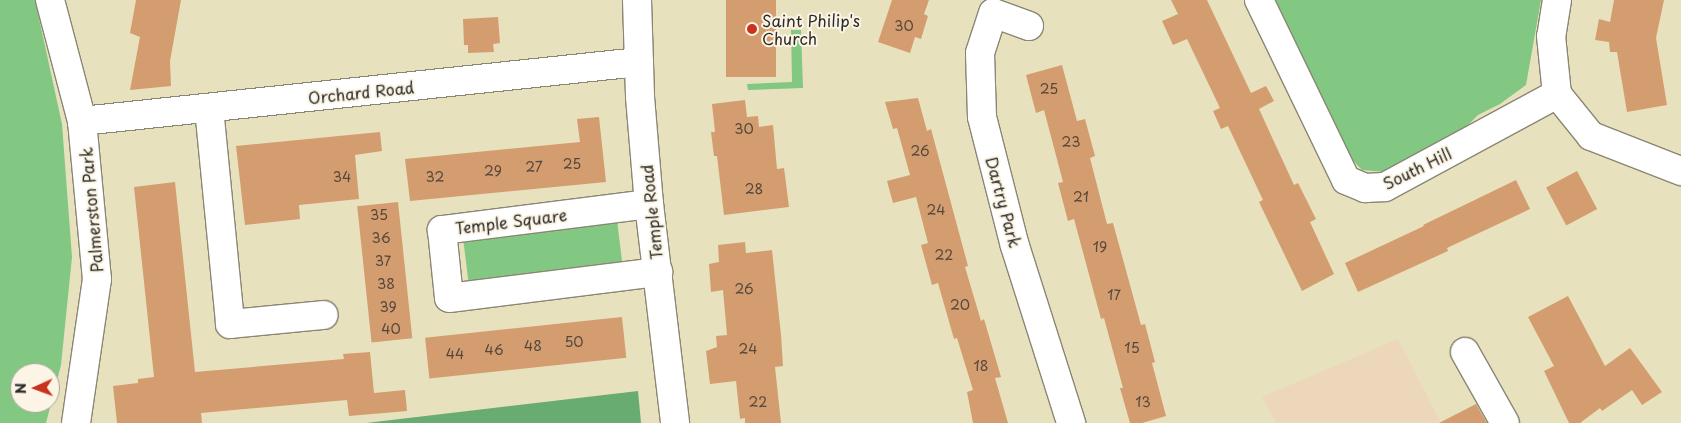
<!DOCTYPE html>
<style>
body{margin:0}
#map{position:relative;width:1681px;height:423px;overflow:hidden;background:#e8e1be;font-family:"Playpen Sans",sans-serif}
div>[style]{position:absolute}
.built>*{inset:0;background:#edd7ba}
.green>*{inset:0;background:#82c883;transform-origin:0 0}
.forest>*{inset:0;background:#69ac71}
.building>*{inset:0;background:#d49d6f;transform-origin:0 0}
.roads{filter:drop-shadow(1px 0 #8a8674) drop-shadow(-1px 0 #8a8674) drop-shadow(0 1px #8a8674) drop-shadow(0 -1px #8a8674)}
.minor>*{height:28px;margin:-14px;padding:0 14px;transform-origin:14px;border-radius:14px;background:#fff}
.dots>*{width:14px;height:14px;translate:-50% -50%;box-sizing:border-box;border:2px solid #fcf5e5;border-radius:50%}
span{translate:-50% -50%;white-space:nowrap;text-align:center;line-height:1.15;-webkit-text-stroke:4px #fcf5e5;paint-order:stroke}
.number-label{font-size:14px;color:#55483c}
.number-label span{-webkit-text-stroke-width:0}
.poi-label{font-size:16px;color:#2b2b2b}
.left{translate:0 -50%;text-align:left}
.street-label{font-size:16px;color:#2b2b2b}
.north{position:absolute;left:10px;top:363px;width:50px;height:50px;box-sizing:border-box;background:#fcf5e5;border:1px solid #a8a49b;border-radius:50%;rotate:268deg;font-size:14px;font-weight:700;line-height:20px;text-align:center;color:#2b2b2b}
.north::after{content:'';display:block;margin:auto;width:18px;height:22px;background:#c8321e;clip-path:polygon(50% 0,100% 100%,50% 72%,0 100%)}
</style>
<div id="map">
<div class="built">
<i style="clip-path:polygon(1398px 339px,1441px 423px,1276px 423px,1262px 397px)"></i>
</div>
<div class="green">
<i style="clip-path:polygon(evenodd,0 0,35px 0,62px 124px,72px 257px,61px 365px,46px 423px,0 423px,0 0,20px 373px,50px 373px,50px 403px,20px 403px,20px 373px)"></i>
<i style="clip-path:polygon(1271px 0,1541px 0,1526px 85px,1500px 104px,1478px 115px,1457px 136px,1385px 172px,1362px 170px,1346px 153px)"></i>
<i style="clip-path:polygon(791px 30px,801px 30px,803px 88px,748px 90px,747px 84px,792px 82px)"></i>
<i style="left:617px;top:220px;width:47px;height:155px;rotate:83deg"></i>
</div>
<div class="forest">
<i style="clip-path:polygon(638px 391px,641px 423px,366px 423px)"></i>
</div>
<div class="building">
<i style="clip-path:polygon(136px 0,181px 0,170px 61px,171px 86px,130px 90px,140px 37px,130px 33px)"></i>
<i style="left:726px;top:0;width:50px;height:77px"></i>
<i style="clip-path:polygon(892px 0,929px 0,924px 14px,928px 16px,921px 39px,915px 37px,910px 53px,878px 42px)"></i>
<i style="clip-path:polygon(1171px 0,1207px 0,1251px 93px,1266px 86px,1274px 101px,1259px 109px,1294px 185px,1298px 183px,1316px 219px,1310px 222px,1334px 274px,1302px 291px,1259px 202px,1263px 200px,1228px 126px,1221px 129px,1213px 111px,1220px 108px,1187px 39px,1173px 45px,1162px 21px,1178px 14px)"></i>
<i style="clip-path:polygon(1614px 0,1664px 0,1656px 38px,1667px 105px,1627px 112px,1617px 52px,1610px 52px,1609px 42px,1595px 40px,1599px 19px,1610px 22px)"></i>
<i style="clip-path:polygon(498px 17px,500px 43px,493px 44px,494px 52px,468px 53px,468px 45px,464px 45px,463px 19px)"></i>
<i style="clip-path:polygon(1062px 65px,1077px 121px,1085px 119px,1095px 156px,1090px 158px,1107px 224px,1113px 223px,1141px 325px,1145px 324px,1155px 362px,1152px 363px,1166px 416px,1142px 423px,1130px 423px,1120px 388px,1123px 388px,1104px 318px,1101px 319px,1074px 219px,1068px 221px,1058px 183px,1063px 182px,1044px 110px,1036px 113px,1026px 75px)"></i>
<i style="clip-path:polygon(918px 98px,927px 131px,931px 129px,968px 266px,965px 267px,981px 321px,984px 319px,1001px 377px,995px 378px,1008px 423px,973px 423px,967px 392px,973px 390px,957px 338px,954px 339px,938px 283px,932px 285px,921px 245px,928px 243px,916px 197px,893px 203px,887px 181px,910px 175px,897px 128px,893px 129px,885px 102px)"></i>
<i style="clip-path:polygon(745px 100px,747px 117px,758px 116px,759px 127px,773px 125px,777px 169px,784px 168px,789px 207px,724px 215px,717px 156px,714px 156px,711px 132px,715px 132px,712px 104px)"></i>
<i style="clip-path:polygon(599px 117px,606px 182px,410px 201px,405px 159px,580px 142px,577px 119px)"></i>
<i style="clip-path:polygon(380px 132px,382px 151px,355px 155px,359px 199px,299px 205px,300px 219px,245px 225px,236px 146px)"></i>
<i style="left:1577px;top:171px;width:43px;height:35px;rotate:62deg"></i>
<i style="clip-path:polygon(1516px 180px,1530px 209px,1447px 248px,1448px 251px,1358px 292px,1345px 263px,1424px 226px,1423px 225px)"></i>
<i style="clip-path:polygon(175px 182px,195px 372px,344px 359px,343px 354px,370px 352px,374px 393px,405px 390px,407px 411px,349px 416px,347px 400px,201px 413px,202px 423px,117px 423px,113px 386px,138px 383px,138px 379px,154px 377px,134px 187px)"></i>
<i style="left:398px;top:202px;width:137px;height:41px;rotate:84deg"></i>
<i style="clip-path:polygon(745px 242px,746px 253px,772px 250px,781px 335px,783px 366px,775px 367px,781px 423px,745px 423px,745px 418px,740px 419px,736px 381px,710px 384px,706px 351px,717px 347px,716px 336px,727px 335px,723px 290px,711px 292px,709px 264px,719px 262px,718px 245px)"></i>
<i style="clip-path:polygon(1568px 296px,1605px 366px,1630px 348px,1662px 392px,1642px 405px,1632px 390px,1602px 411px,1600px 408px,1580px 423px,1569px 423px,1544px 371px,1554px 366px,1528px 317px)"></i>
<i style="left:622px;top:317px;width:41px;height:198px;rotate:84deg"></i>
<i style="clip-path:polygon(1476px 404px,1487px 423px,1439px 423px)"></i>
</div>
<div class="roads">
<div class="minor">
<i style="left:50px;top:0;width:125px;rotate:75.2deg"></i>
<i style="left:82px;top:121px;width:159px;rotate:84.6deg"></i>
<i style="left:97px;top:279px;width:146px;rotate:98.3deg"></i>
<i style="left:637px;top:0;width:97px;rotate:88.2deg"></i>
<i style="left:640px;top:97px;width:107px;rotate:85.2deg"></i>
<i style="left:649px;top:204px;width:221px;rotate:83.2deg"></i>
<i style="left:1259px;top:0;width:200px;rotate:64.2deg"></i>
<i style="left:1346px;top:180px;width:21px;rotate:23deg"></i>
<i style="left:1365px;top:188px;width:20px;rotate:-3deg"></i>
<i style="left:1385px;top:187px;width:196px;rotate:-28.4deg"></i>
<i style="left:1557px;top:0;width:36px;rotate:99deg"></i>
<i style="left:1551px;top:36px;width:58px;rotate:84.1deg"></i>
<i style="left:1557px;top:94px;width:54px;rotate:51deg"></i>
<i style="left:1591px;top:136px;width:97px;rotate:21.3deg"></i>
<i style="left:1029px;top:26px;width:38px;rotate:-160deg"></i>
<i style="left:993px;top:13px;width:42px;rotate:108deg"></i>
<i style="left:980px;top:53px;width:64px;rotate:88.2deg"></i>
<i style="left:982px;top:117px;width:133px;rotate:75.7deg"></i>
<i style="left:1015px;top:246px;width:186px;rotate:72.4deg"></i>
<i style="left:209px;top:108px;width:217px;rotate:84.4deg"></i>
<i style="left:230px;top:324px;width:94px;rotate:-5.5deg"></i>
<i style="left:82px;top:121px;width:560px;rotate:-6.05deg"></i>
<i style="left:649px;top:204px;width:209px;rotate:172.8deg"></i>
<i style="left:442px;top:230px;width:68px;rotate:84.1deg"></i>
<i style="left:449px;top:298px;width:211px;rotate:-7.1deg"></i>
<i style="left:1465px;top:352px;width:81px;rotate:60.6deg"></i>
</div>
</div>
<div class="dots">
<i style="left:752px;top:29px;background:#c8321e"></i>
</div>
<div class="number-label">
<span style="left:904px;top:26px">30</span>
<span style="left:1049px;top:89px">25</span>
<span style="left:744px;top:129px">30</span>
<span style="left:1071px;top:142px">23</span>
<span style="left:920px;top:151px">26</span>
<span style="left:572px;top:164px">25</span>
<span style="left:534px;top:167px">27</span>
<span style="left:493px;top:171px">29</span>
<span style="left:342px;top:177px">34</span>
<span style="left:435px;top:177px">32</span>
<span style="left:754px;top:189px">28</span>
<span style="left:1081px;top:197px">21</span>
<span style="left:936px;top:210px">24</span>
<span style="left:379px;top:215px">35</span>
<span style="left:381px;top:238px">36</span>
<span style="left:1100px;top:247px">19</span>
<span style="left:944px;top:255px">22</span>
<span style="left:383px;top:261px">37</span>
<span style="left:386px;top:284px">38</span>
<span style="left:744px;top:289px">26</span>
<span style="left:1114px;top:295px">17</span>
<span style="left:960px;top:305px">20</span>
<span style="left:388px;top:307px">39</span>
<span style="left:391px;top:329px">40</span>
<span style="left:574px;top:342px">50</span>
<span style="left:533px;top:346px">48</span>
<span style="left:1132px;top:348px">15</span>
<span style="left:748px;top:349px">24</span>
<span style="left:494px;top:350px">46</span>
<span style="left:455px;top:354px">44</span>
<span style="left:981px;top:366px">18</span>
<span style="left:758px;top:402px">22</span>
<span style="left:1143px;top:402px">13</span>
</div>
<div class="poi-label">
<span class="left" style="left:762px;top:29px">Saint Philip's<br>Church</span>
</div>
<div class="street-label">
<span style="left:361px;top:92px;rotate:-6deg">Orchard Road</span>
<span style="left:1417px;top:168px;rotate:-26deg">South Hill</span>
<span style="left:1004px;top:202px;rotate:75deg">Dartry Park</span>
<span style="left:91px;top:210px;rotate:-95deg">Palmerston Park</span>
<span style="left:651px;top:212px;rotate:-96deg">Temple Road</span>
<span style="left:511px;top:221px;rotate:-7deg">Temple Square</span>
</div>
<div class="north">N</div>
</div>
